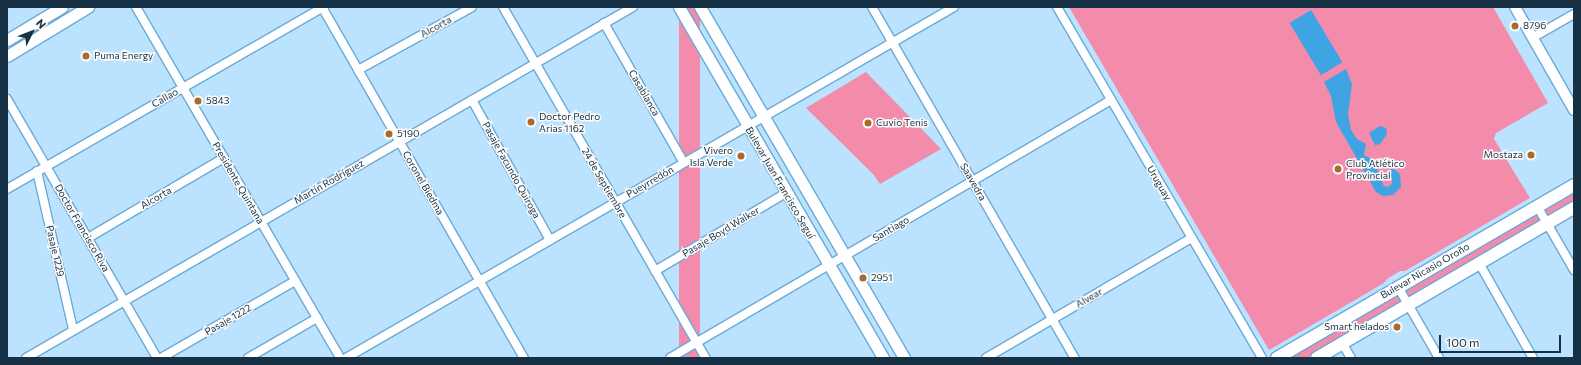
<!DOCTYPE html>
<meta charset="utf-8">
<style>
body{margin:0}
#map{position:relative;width:1581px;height:365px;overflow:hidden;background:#bbe2fe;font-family:Commissioner,sans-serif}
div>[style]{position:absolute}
.green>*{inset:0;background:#f38bab;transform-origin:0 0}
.water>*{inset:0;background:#3fa4e4;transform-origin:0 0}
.roads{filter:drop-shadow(1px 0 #6aaad7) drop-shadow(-1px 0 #6aaad7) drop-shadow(0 1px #6aaad7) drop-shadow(0 -1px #6aaad7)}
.minor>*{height:8px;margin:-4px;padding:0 4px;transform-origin:4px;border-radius:4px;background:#fff}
.tertiary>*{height:10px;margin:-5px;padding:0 5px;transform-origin:5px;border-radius:5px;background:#fff}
.secondary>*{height:11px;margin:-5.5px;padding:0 5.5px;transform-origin:5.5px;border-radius:5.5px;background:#fff}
.primary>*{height:12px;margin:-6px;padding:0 6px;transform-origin:6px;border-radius:6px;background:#fff}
.dots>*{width:11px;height:11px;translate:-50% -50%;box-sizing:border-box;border:2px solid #fdfdfd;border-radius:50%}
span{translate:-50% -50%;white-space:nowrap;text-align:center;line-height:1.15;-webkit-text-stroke:3px #fdfdfd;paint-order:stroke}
.poi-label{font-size:10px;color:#163143}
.left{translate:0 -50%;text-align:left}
.right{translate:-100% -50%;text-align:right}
.street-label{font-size:10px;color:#163143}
.frame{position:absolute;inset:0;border:8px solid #163143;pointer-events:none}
.north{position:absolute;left:12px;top:12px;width:40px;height:40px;-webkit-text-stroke:3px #fdfdfd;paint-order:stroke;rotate:48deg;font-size:11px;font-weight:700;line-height:16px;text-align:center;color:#163143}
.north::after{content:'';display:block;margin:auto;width:14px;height:18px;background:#163143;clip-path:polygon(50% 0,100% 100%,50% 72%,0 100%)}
.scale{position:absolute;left:1439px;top:335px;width:122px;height:18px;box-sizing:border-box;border:2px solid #163143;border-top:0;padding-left:5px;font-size:12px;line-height:14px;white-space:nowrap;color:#163143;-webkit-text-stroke:3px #fdfdfd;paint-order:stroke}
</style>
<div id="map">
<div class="green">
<i style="left:679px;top:7px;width:21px;height:406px"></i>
<i style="clip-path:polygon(1069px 7px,1493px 7px,1548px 103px,1496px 133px,1494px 139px,1530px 198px,1405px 271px,1400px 271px,1387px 279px,1384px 283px,1269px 350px)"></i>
<i style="clip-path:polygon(866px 72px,941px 149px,880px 184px,873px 174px,806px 108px)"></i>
<i style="clip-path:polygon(1574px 185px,1574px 208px,1317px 358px,1277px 358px)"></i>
</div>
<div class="water">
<i style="left:1311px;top:10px;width:61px;height:25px;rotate:59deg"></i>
<i style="clip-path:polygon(1346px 69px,1352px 84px,1348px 115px,1351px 130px,1357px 139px,1366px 144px,1364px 155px,1371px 159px,1381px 176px,1383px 185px,1387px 187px,1392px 184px,1392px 178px,1388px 176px,1391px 167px,1400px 174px,1401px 187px,1393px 195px,1383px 196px,1376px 192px,1336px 122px,1331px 96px,1324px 82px)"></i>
<i style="clip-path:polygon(1380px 126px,1386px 128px,1387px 134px,1380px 144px,1375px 145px,1369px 133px)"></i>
</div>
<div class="roads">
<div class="minor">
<i style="left:136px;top:7px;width:406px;rotate:59.8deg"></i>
<i style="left:322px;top:7px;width:405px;rotate:60.1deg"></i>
<i style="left:503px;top:7px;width:405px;rotate:60deg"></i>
<i style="left:872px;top:7px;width:405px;rotate:60deg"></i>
<i style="left:1057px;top:7px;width:406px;rotate:59.7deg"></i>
<i style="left:604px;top:23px;width:161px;rotate:60.3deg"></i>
<i style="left:1532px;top:38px;width:48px;rotate:-29.7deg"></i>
<i style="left:358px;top:70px;width:130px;rotate:-28.9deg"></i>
<i style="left:7px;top:99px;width:299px;rotate:59.9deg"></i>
<i style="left:472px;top:100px;width:160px;rotate:60.9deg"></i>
<i style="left:37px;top:171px;width:163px;rotate:77.2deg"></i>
<i style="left:7px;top:189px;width:366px;rotate:-29.9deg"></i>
<i style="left:1537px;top:206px;width:74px;rotate:60deg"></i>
<i style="left:88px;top:238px;width:158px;rotate:-30.5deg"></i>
<i style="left:1479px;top:263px;width:109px;rotate:60.4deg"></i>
<i style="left:655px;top:271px;width:152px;rotate:-30.8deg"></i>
<i style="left:1398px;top:287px;width:82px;rotate:60deg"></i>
<i style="left:1342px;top:343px;width:17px;rotate:59deg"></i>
<i style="left:26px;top:358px;width:701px;rotate:-30.04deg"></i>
<i style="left:161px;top:358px;width:155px;rotate:-29.9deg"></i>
<i style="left:248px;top:358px;width:80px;rotate:-30.1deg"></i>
<i style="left:346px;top:358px;width:702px;rotate:-30deg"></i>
<i style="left:670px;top:358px;width:511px;rotate:-30.33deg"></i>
<i style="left:986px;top:358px;width:238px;rotate:-30.3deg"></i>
</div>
<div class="tertiary">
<i style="left:1515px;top:7px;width:119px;rotate:60.2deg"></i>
</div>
<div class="secondary">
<i style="left:679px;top:7px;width:406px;rotate:59.8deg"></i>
<i style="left:700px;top:7px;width:406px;rotate:59.8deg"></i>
<i style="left:7px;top:40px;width:64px;rotate:-31deg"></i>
<i style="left:7px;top:56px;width:95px;rotate:-31.2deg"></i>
</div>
<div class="primary">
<i style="left:1277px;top:358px;width:344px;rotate:-30.2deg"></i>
<i style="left:1317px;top:358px;width:298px;rotate:-30.3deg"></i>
</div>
</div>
<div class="dots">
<i style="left:1515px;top:26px;background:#a96a30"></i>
<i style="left:86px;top:56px;background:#a96a30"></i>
<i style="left:198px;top:101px;background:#a96a30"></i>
<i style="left:531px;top:122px;background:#a96a30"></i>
<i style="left:868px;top:123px;background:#a96a30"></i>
<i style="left:389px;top:134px;background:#a96a30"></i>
<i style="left:1531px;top:155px;background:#a96a30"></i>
<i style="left:741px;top:156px;background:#a96a30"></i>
<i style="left:1338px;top:169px;background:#a96a30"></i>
<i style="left:863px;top:278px;background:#a96a30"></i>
<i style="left:1397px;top:327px;background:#a96a30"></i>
</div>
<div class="poi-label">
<span class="left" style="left:1523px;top:26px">8796</span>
<span class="left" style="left:94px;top:56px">Puma Energy</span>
<span class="left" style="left:206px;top:101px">5843</span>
<span class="left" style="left:539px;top:122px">Doctor Pedro<br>Arias 1162</span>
<span class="left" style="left:876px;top:123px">Cuvio Tenis</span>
<span class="left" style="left:397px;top:134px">5190</span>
<span class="right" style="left:733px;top:156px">Vivero<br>Isla Verde</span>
<span class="right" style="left:1523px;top:155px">Mostaza</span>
<span class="left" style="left:1346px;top:169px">Club Atlético<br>Provincial</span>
<span class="left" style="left:871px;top:278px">2951</span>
<span class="right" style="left:1389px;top:327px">Smart helados</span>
</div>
<div class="street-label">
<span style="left:436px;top:27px;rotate:-29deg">Alcorta</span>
<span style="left:644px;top:93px;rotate:60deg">Casablanca</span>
<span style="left:165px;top:98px;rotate:-30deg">Callao</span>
<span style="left:511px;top:170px;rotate:61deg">Pasaje Facundo Quiroga</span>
<span style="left:329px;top:182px;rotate:-30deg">Martín Rodríguez</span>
<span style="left:650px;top:182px;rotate:-30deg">Pueyrredón</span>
<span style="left:973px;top:182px;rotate:60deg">Saavedra</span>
<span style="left:238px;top:183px;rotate:60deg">Presidente Quintana</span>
<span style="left:423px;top:183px;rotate:60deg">Coronel Biedma</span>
<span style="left:604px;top:183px;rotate:60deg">24 de Septiembre</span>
<span style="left:780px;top:183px;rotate:60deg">Bulevar Juan Francisco Seguí</span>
<span style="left:1159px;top:183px;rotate:60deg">Uruguay</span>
<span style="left:156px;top:198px;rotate:-30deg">Alcorta</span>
<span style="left:82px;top:228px;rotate:60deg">Doctor Francisco Riva</span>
<span style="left:891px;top:229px;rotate:-30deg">Santiago</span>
<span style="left:721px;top:232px;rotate:-31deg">Pasaje Boyd Walker</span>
<span style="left:55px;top:251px;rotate:77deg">Pasaje 1229</span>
<span style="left:1425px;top:271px;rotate:-30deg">Bulevar Nicasio Oroño</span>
<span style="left:1089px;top:298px;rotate:-30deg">Alvear</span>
<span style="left:228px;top:320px;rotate:-30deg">Pasaje 1222</span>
</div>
<div class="frame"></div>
<div class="north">N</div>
<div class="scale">100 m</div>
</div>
